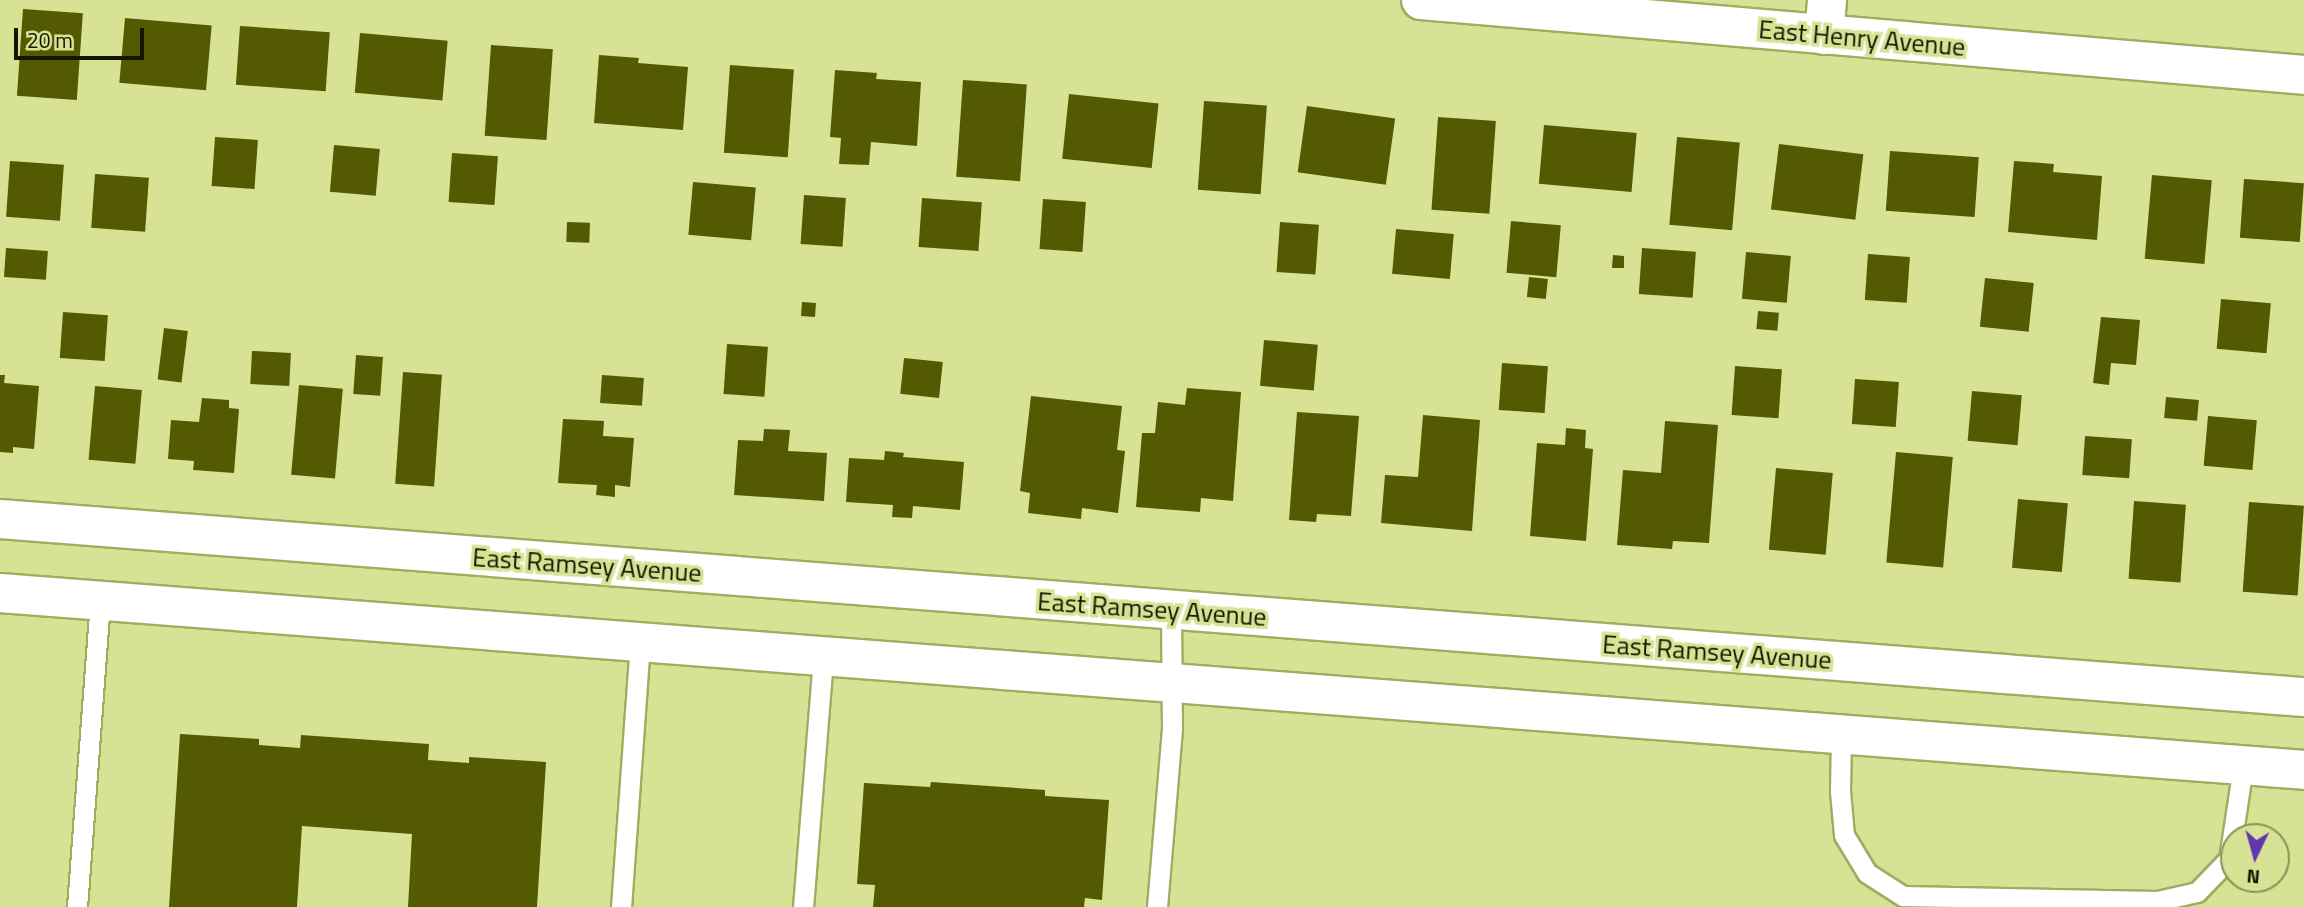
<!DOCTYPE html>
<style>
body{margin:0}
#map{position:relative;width:2304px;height:907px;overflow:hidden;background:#d7e295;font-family:"Titillium Web",sans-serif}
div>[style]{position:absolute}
.building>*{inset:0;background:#535a02;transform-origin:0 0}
.roads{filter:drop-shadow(2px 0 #a2ab60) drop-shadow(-2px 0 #a2ab60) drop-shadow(0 2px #a2ab60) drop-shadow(0 -2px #a2ab60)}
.service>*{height:19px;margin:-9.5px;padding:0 9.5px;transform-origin:9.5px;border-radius:9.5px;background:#fff}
.minor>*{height:38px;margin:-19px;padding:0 19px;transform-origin:19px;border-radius:19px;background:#fff}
.tertiary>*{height:38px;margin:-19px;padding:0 19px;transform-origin:19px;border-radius:19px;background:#fff}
span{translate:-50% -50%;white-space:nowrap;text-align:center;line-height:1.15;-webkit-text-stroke:7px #d7e295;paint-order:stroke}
.street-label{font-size:26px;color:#141700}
.north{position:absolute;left:2220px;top:823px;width:70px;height:70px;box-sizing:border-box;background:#d7e295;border:2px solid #899159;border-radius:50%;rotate:185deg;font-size:19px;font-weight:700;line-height:28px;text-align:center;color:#141700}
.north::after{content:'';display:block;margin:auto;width:24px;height:32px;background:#6337af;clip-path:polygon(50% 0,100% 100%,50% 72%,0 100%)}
.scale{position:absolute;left:14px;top:28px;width:130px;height:32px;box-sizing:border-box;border:4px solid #141700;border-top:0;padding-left:9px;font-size:21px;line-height:24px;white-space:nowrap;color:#141700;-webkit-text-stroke:5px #d7e295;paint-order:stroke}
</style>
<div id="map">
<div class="building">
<i style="left:23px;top:9px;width:60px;height:87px;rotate:4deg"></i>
<i style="left:125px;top:18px;width:87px;height:65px;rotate:5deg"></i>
<i style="left:240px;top:26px;width:90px;height:59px;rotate:4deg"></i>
<i style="left:360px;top:33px;width:88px;height:60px;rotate:5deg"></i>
<i style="left:491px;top:45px;width:62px;height:91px;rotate:4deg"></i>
<i style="clip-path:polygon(599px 55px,639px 58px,638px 63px,688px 67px,683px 130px,594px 123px)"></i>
<i style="left:730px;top:65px;width:64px;height:88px;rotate:4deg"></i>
<i style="clip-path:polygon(835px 70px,877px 73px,876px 79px,921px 82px,917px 146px,871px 142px,869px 165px,839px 164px,841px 138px,830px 137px)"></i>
<i style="left:963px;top:80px;width:64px;height:97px;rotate:4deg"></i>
<i style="left:1069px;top:94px;width:90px;height:65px;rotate:6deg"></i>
<i style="left:1204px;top:101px;width:63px;height:89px;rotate:4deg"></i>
<i style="left:1307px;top:106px;width:89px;height:67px;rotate:8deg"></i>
<i style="left:1438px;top:117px;width:58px;height:93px;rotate:4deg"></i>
<i style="left:1544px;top:125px;width:93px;height:59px;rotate:5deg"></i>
<i style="left:215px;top:137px;width:43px;height:49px;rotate:4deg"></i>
<i style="left:1677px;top:137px;width:63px;height:88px;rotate:5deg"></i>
<i style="left:1779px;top:144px;width:85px;height:66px;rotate:7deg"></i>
<i style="left:334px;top:145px;width:46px;height:47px;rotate:5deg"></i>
<i style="left:1890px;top:151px;width:89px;height:60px;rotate:4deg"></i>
<i style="left:452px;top:153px;width:46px;height:49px;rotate:4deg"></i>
<i style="left:10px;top:161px;width:54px;height:56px;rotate:4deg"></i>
<i style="clip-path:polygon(2014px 161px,2054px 164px,2053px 172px,2102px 176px,2097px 240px,2008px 232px)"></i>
<i style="left:95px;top:174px;width:54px;height:54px;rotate:4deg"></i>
<i style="left:2152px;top:175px;width:60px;height:84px;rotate:5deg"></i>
<i style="left:2244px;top:179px;width:60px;height:59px;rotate:4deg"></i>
<i style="left:693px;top:182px;width:63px;height:53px;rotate:5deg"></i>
<i style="left:804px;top:195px;width:42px;height:49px;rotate:4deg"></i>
<i style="left:922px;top:198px;width:60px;height:49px;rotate:4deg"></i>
<i style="left:1043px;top:199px;width:43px;height:50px;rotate:4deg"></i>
<i style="left:1511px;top:221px;width:50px;height:52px;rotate:5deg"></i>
<i style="left:567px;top:222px;width:23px;height:20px;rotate:2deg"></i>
<i style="left:1280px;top:222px;width:39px;height:50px;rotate:4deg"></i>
<i style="left:1396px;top:229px;width:58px;height:45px;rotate:5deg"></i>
<i style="left:6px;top:248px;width:42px;height:29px;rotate:4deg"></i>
<i style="left:1642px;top:248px;width:54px;height:46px;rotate:4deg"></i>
<i style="left:1746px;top:252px;width:45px;height:47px;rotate:5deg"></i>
<i style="left:1868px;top:254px;width:42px;height:46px;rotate:4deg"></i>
<i style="clip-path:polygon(1613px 255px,1624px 256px,1624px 268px,1612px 268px)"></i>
<i style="left:1529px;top:277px;width:19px;height:20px;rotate:6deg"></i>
<i style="left:1985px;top:278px;width:49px;height:49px;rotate:6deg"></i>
<i style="left:2221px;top:299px;width:50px;height:50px;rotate:5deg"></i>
<i style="left:802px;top:302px;width:14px;height:14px;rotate:4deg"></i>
<i style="left:1758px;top:311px;width:21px;height:18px;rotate:5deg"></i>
<i style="left:63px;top:312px;width:45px;height:46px;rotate:4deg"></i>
<i style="clip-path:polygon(2101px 317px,2140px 320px,2136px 365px,2111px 363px,2109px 385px,2093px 383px)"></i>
<i style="left:164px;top:328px;width:24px;height:52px;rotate:7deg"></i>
<i style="left:1264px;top:340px;width:54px;height:46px;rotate:5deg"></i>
<i style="left:727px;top:344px;width:41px;height:50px;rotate:4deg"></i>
<i style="left:252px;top:351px;width:39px;height:33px;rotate:3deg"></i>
<i style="left:356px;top:355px;width:27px;height:39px;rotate:4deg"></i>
<i style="left:904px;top:358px;width:39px;height:36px;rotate:6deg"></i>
<i style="left:1502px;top:363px;width:46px;height:47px;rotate:4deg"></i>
<i style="left:1735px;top:366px;width:47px;height:49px;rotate:4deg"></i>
<i style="left:403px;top:372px;width:39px;height:112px;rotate:4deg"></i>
<i style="clip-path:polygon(0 375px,5px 375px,4px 383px,39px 386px,34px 449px,13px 447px,13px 453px,0 452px)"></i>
<i style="left:602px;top:375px;width:42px;height:28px;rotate:4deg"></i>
<i style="left:1855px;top:379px;width:44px;height:45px;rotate:4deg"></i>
<i style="left:299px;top:385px;width:44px;height:90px;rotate:5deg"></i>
<i style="left:95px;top:386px;width:47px;height:74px;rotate:5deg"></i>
<i style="clip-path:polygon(1187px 388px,1241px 392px,1233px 501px,1201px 498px,1200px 512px,1136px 507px,1142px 433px,1155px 433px,1158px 402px,1185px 405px)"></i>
<i style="left:1972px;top:391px;width:50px;height:50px;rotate:5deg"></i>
<i style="clip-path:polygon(1031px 396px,1122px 406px,1117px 450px,1125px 451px,1118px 513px,1082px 508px,1081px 519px,1028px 513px,1030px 493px,1020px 491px)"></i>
<i style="left:2166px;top:397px;width:33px;height:21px;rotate:5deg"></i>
<i style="clip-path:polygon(202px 398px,229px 400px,229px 408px,239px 409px,234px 473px,193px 470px,194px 461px,168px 459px,171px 420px,199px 422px)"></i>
<i style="clip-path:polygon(1297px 412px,1359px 416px,1351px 516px,1317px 514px,1316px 522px,1289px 520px)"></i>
<i style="clip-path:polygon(1423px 415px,1480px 420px,1472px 531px,1381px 523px,1385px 475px,1418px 477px)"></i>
<i style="left:2208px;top:416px;width:49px;height:50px;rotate:5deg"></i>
<i style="clip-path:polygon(563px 419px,604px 421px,603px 436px,634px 438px,630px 487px,615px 485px,615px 497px,596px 495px,597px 485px,558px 483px)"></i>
<i style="clip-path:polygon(1665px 421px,1718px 425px,1709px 543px,1673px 541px,1672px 549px,1617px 545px,1623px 470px,1661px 473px)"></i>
<i style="clip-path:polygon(1566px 428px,1586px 430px,1585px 448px,1593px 449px,1586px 541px,1530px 536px,1537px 443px,1565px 445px)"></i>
<i style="clip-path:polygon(764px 429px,790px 430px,788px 451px,827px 453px,824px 501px,734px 495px,738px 440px,763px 441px)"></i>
<i style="left:2085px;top:436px;width:47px;height:39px;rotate:4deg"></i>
<i style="clip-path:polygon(885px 451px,904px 453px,903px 457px,964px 462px,960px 510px,913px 506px,912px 518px,892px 517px,893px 505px,846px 502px,849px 458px,884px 460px)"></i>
<i style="left:1896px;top:452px;width:57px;height:111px;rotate:5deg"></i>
<i style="left:1776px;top:468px;width:57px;height:82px;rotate:5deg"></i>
<i style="left:2018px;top:499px;width:50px;height:69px;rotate:5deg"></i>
<i style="left:2134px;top:501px;width:52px;height:78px;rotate:4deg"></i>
<i style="left:2249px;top:502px;width:55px;height:90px;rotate:4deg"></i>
<i style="clip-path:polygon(180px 734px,259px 739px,259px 745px,300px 748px,301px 735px,429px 744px,428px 760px,469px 763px,469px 757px,546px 762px,537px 907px,408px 907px,412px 834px,302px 826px,297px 907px,169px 907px)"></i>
<i style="clip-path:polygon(931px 782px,1045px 790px,1045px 796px,1109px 800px,1102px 900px,1085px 898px,1084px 907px,873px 907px,875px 885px,857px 884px,864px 783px,930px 787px)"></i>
</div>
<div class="roads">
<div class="service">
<i style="left:1841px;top:735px;width:56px;rotate:91deg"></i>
<i style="left:1840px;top:791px;width:44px;rotate:84.8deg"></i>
<i style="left:1844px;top:835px;width:44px;rotate:58.8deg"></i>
<i style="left:1867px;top:873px;width:43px;rotate:32.6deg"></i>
<i style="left:1903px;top:896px;width:254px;rotate:1.1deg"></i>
<i style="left:2157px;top:901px;width:41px;rotate:-12.7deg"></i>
<i style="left:2197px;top:892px;width:46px;rotate:-45.9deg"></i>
<i style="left:2229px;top:859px;width:94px;rotate:-81.4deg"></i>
<i style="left:77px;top:907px;width:307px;rotate:-85.7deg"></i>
<i style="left:621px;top:907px;width:267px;rotate:-85.9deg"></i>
<i style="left:803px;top:907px;width:252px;rotate:-85.4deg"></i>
<i style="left:1157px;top:907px;width:179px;rotate:-85.2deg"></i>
<i style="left:1172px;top:729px;width:119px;rotate:-90.5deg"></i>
</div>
<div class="minor">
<i style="left:1421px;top:0;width:886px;rotate:4.85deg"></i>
<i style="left:1824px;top:35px;width:35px;rotate:-85deg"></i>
</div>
<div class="tertiary">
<i style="left:0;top:519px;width:2311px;rotate:4.42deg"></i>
<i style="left:0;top:593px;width:2311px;rotate:4.39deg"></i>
</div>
</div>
<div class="street-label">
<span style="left:1862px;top:38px;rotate:5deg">East Henry Avenue</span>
<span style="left:587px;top:565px;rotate:4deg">East Ramsey Avenue</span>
<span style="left:1152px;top:609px;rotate:4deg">East Ramsey Avenue</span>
<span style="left:1717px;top:652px;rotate:4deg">East Ramsey Avenue</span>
</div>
<div class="north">N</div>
<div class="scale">20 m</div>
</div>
